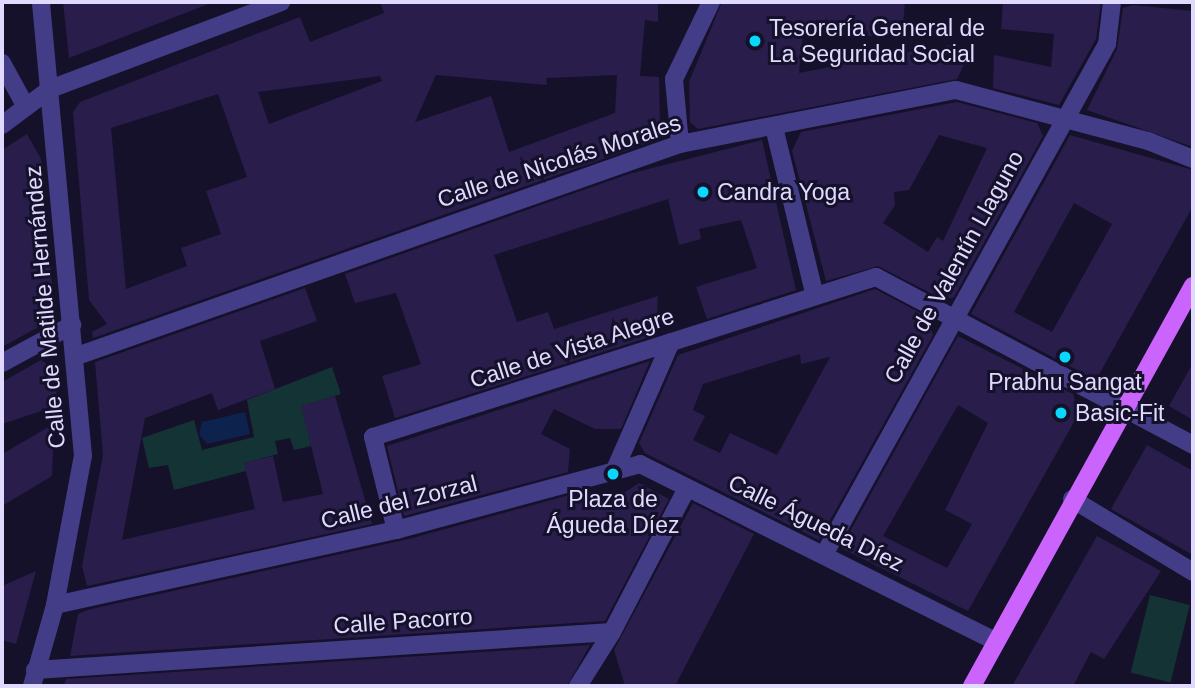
<!DOCTYPE html>
<meta charset="utf-8">
<style>
body{margin:0}
#map{position:relative;width:1195px;height:688px;overflow:hidden;background:#16112a;font-family:Helvetica,sans-serif}
div>[style]{position:absolute}
.green>*{inset:0;background:#143334;transform-origin:0 0}
.water>*{inset:0;background:#0d224c}
.building>*{inset:0;background:#291d4b}
.minor>*{height:18px;margin:-9px;padding:0 9px;transform-origin:9px;border-radius:9px;background:#433d88}
.major>*{height:18px;margin:-9px;padding:0 9px;transform-origin:9px;border-radius:9px;background:#cb63fd}
.dots>*{width:19px;height:19px;translate:-50% -50%;box-sizing:border-box;border:4px solid #16112a;border-radius:50%}
span{translate:-50% -50%;white-space:nowrap;text-align:center;line-height:1.15;-webkit-text-stroke:6px #16112a;paint-order:stroke}
.poi-label{font-size:23px;color:#e0daff}
.left{translate:0 -50%;text-align:left}
.street-label{font-size:23px;color:#e0daff}
.frame{position:absolute;inset:0;border:4px solid #e0daff;pointer-events:none}
</style>
<div id="map">
<div class="green">
<i style="clip-path:polygon(332px 367px,341px 394px,302px 406px,311px 446px,294px 450px,290px 438px,275px 441px,278px 454px,245px 463px,246px 471px,174px 490px,168px 465px,149px 468px,142px 438px,194px 420px,202px 450px,254px 437px,247px 400px)"></i>
<i style="left:1150px;top:595px;width:41px;height:80px;rotate:14deg"></i>
</div>
<div class="water">
<i style="clip-path:polygon(245px 412px,250px 434px,207px 444px,199px 434px,202px 422px)"></i>
</div>
<div class="building">
<i style="clip-path:polygon(63px 2px,211px 2px,211px 3px,69px 58px)"></i>
<i style="clip-path:polygon(evenodd,380px 2px,658px 2px,658px 22px,645px 20px,640px 76px,659px 77px,660px 129px,651px 142px,93px 338px,92px 332px,107px 324px,89px 300px,73px 112px,80px 102px,300px 17px,310px 42px,384px 13px,380px 2px,436px 75px,547px 85px,546px 78px,617px 75px,615px 113px,509px 152px,491px 96px,415px 122px,436px 75px,380px 2px,380px 76px,382px 81px,269px 124px,258px 92px,380px 76px,380px 2px,218px 94px,247px 177px,206px 191px,221px 234px,181px 248px,187px 266px,126px 289px,111px 128px,218px 94px)"></i>
<i style="clip-path:polygon(722px 2px,905px 2px,903px 24px,873px 23px,872px 36px,803px 33px,799px 73px,918px 50px,945px 52px,947px 45px,971px 50px,957px 79px,698px 129px,690px 122px,689px 82px)"></i>
<i style="clip-path:polygon(1003px 2px,1101px 2px,1096px 39px,1059px 105px,993px 88px,994px 55px,1051px 67px,1054px 34px,1001px 29px)"></i>
<i style="clip-path:polygon(1133px 5px,1193px 11px,1193px 147px,1087px 110px,1117px 49px,1123px 8px)"></i>
<i style="clip-path:polygon(evenodd,957px 102px,1037px 123px,1043px 136px,954px 297px,944px 300px,878px 266px,826px 281px,792px 151px,801px 132px,957px 102px,939px 135px,987px 148px,943px 241px,937px 237px,928px 252px,883px 223px,895px 205px,894px 192px,909px 190px,939px 135px)"></i>
<i style="clip-path:polygon(27px 134px,41px 159px,55px 318px,2px 347px,2px 150px)"></i>
<i style="clip-path:polygon(evenodd,1070px 135px,1193px 170px,1193px 206px,1096px 380px,971px 314px,1070px 135px,1074px 203px,1112px 224px,1052px 332px,1014px 312px,1074px 203px)"></i>
<i style="clip-path:polygon(762px 140px,796px 290px,707px 319px,696px 287px,757px 268px,741px 220px,699px 229px,701px 239px,679px 245px,668px 199px,494px 255px,517px 322px,548px 312px,554px 329px,658px 296px,656px 335px,395px 418px,382px 376px,421px 364px,396px 293px,355px 303px,345px 274px,629px 174px)"></i>
<i style="clip-path:polygon(305px 288px,317px 321px,260px 341px,275px 389px,218px 410px,212px 393px,145px 418px,122px 540px,255px 509px,244px 463px,273px 456px,283px 502px,323px 494px,301px 406px,335px 396px,372px 524px,87px 586px,82px 566px,103px 455px,95px 362px)"></i>
<i style="clip-path:polygon(evenodd,875px 289px,928px 317px,933px 335px,819px 540px,645px 453px,639px 443px,678px 355px,875px 289px,800px 354px,801px 364px,830px 357px,777px 455px,730px 433px,720px 453px,693px 440px,705px 416px,693px 410px,703px 384px,800px 354px)"></i>
<i style="clip-path:polygon(evenodd,958px 336px,1073px 394px,1079px 413px,968px 611px,841px 548px,958px 336px,958px 405px,988px 423px,945px 510px,972px 524px,947px 568px,883px 536px,958px 405px)"></i>
<i style="clip-path:polygon(41px 360px,61px 374px,53px 407px,2px 424px,2px 382px)"></i>
<i style="clip-path:polygon(650px 361px,621px 429px,595px 429px,554px 409px,541px 434px,570px 449px,568px 472px,404px 516px,387px 446px)"></i>
<i style="clip-path:polygon(1193px 363px,1193px 420px,1169px 406px)"></i>
<i style="clip-path:polygon(54px 424px,52px 476px,2px 506px,2px 454px)"></i>
<i style="clip-path:polygon(1147px 445px,1193px 471px,1193px 555px,1111px 509px)"></i>
<i style="clip-path:polygon(639px 483px,669px 499px,605px 621px,70px 656px,78px 614px,91px 609px,409px 539px,573px 494px,575px 501px,610px 502px)"></i>
<i style="clip-path:polygon(693px 503px,754px 534px,675px 686px,625px 686px,614px 650px)"></i>
<i style="clip-path:polygon(1097px 536px,1161px 571px,1104px 659px,1091px 652px,1073px 686px,1012px 686px)"></i>
<i style="clip-path:polygon(36px 571px,16px 644px,2px 640px,2px 586px)"></i>
<i style="clip-path:polygon(590px 645px,567px 686px,64px 686px,66px 679px)"></i>
</div>
<div class="minor">
<i style="left:2px;top:63px;width:50px;rotate:61.4deg"></i>
<i style="left:2px;top:125px;width:60px;rotate:-36.9deg"></i>
<i style="left:50px;top:89px;width:247px;rotate:-20.6deg"></i>
<i style="left:774px;top:127px;width:174px;rotate:76.4deg"></i>
<i style="left:680px;top:144px;width:65px;rotate:-95.3deg"></i>
<i style="left:674px;top:79px;width:85px;rotate:-64.3deg"></i>
<i style="left:74px;top:357px;width:642px;rotate:-19.37deg"></i>
<i style="left:680px;top:144px;width:281px;rotate:-11.1deg"></i>
<i style="left:956px;top:90px;width:199px;rotate:14.9deg"></i>
<i style="left:1148px;top:141px;width:48px;rotate:21.8deg"></i>
<i style="left:2px;top:363px;width:80px;rotate:-28.5deg"></i>
<i style="left:613px;top:474px;width:144px;rotate:-66.3deg"></i>
<i style="left:1072px;top:499px;width:141px;rotate:31.1deg"></i>
<i style="left:396px;top:530px;width:96px;rotate:-103.9deg"></i>
<i style="left:373px;top:437px;width:528px;rotate:-17.65deg"></i>
<i style="left:876px;top:277px;width:359px;rotate:27.9deg"></i>
<i style="left:825px;top:553px;width:582px;rotate:-61.01deg"></i>
<i style="left:1107px;top:44px;width:42px;rotate:-83.2deg"></i>
<i style="left:55px;top:605px;width:349px;rotate:-12.4deg"></i>
<i style="left:396px;top:530px;width:253px;rotate:-15.1deg"></i>
<i style="left:640px;top:464px;width:397px;rotate:26.5deg"></i>
<i style="left:35px;top:670px;width:578px;rotate:-3.77deg"></i>
<i style="left:612px;top:632px;width:162px;rotate:-62.5deg"></i>
<i style="left:32px;top:686px;width:84px;rotate:-74.1deg"></i>
<i style="left:55px;top:605px;width:152px;rotate:-79.4deg"></i>
<i style="left:83px;top:456px;width:456px;rotate:-95.3deg"></i>
<i style="left:578px;top:686px;width:64px;rotate:-57.8deg"></i>
</div>
<div class="major">
<i style="left:972px;top:686px;width:457px;rotate:-61.1deg"></i>
</div>
<div class="dots">
<i style="left:755px;top:41px;background:#09d8fc"></i>
<i style="left:703px;top:192px;background:#09d8fc"></i>
<i style="left:1065px;top:357px;background:#09d8fc"></i>
<i style="left:1061px;top:413px;background:#09d8fc"></i>
<i style="left:613px;top:474px;background:#09d8fc"></i>
</div>
<div class="poi-label">
<span class="left" style="left:769px;top:41px">Tesorería General de<br>La Seguridad Social</span>
<span class="left" style="left:717px;top:192px">Candra Yoga</span>
<span style="left:1065px;top:382px">Prabhu Sangat</span>
<span class="left" style="left:1075px;top:413px">Basic-Fit</span>
<span style="left:613px;top:512px">Plaza de<br>Águeda Díez</span>
</div>
<div class="street-label">
<span style="left:559px;top:161px;rotate:-18deg">Calle de Nicolás Morales</span>
<span style="left:954px;top:267px;rotate:-61deg">Calle de Valentín Llaguno</span>
<span style="left:45px;top:307px;rotate:-95deg">Calle de Matilde Hernández</span>
<span style="left:572px;top:348px;rotate:-18deg">Calle de Vista Alegre</span>
<span style="left:399px;top:502px;rotate:-14deg">Calle del Zorzal</span>
<span style="left:816px;top:523px;rotate:26deg">Calle Águeda Díez</span>
<span style="left:403px;top:621px;rotate:-4deg">Calle Pacorro</span>
</div>
<div class="frame"></div>
</div>
